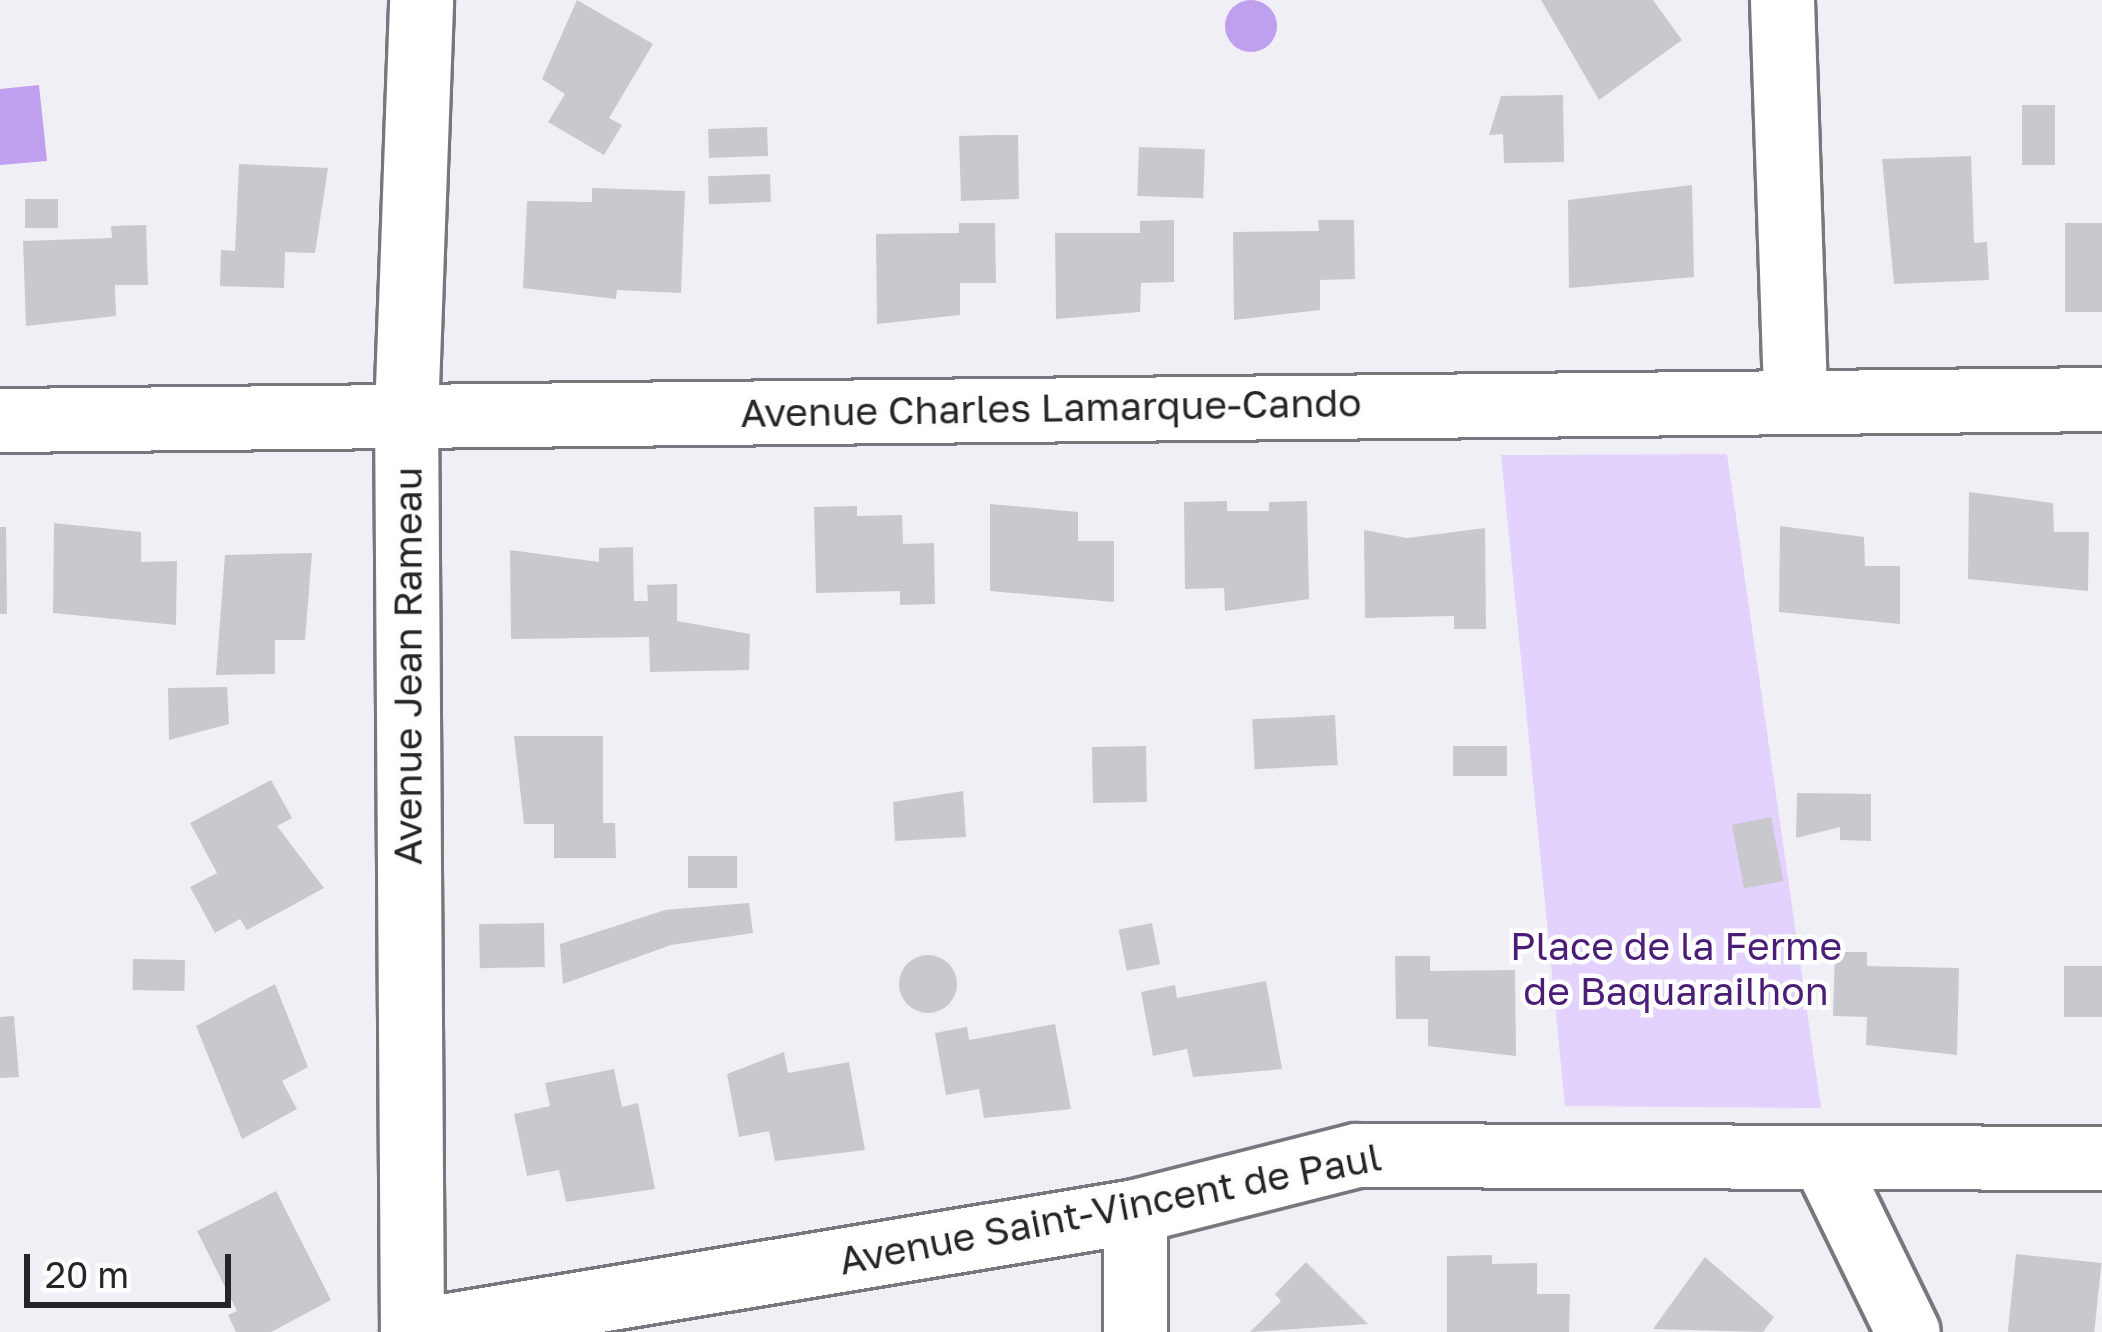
<!DOCTYPE html>
<style>
body{margin:0}
#map{position:relative;width:2102px;height:1332px;overflow:hidden;background:#f1eff6;font-family:"Golos Text",sans-serif}
div>[style]{position:absolute}
.green>*{inset:0;background:#e3d2fe}
.water>*{inset:0;background:#bfa0ee}
.round{border-radius:50%}
.building>*{inset:0;background:#cac8cf;transform-origin:0 0}
.roads{filter:drop-shadow(3px 0 #79767d) drop-shadow(-3px 0 #79767d) drop-shadow(0 3px #79767d) drop-shadow(0 -3px #79767d)}
.street>*{height:63px;margin:-31.5px;padding:0 31.5px;transform-origin:31.5px;border-radius:31.5px;background:#fff}
span{translate:-50% -50%;white-space:nowrap;text-align:center;line-height:1.15;-webkit-text-stroke:9px #fefdfe;paint-order:stroke}
.street-label{font-size:39px;color:#252426}
.park-label{font-size:39px;color:#4a1d76}
.scale{position:absolute;left:24px;top:1254px;width:207px;height:54px;box-sizing:border-box;border:6px solid #252426;border-top:0;padding-left:15px;font-size:36px;line-height:42px;white-space:nowrap;color:#252426;-webkit-text-stroke:9px #fefdfe;paint-order:stroke}
</style>
<div id="map">
<div class="green">
<i style="clip-path:polygon(1727px 454px,1821px 1108px,1565px 1106px,1501px 455px)"></i>
</div>
<div class="water">
<i class="round" style="left:1225px;top:0;width:52px;height:52px"></i>
<i style="clip-path:polygon(39px 85px,47px 161px,0 165px,0 89px)"></i>
</div>
<div class="building">
<i style="clip-path:polygon(577px 0,653px 44px,609px 118px,622px 125px,604px 155px,548px 122px,565px 94px,542px 79px)"></i>
<i style="clip-path:polygon(1541px 0,1653px 0,1682px 40px,1599px 100px)"></i>
<i style="clip-path:polygon(1563px 95px,1564px 162px,1504px 163px,1503px 134px,1489px 135px,1501px 96px)"></i>
<i style="left:2022px;top:105px;width:33px;height:60px"></i>
<i style="left:767px;top:127px;width:29px;height:59px;rotate:88deg"></i>
<i style="clip-path:polygon(994px 135px,1018px 135px,1019px 199px,961px 201px,959px 136px)"></i>
<i style="left:1139px;top:147px;width:66px;height:49px;rotate:2deg"></i>
<i style="clip-path:polygon(1971px 156px,1974px 243px,1987px 242px,1989px 280px,1894px 284px,1882px 159px)"></i>
<i style="clip-path:polygon(239px 164px,328px 168px,315px 253px,285px 252px,284px 288px,220px 286px,221px 250px,235px 251px)"></i>
<i style="left:770px;top:174px;width:28px;height:62px;rotate:88deg"></i>
<i style="clip-path:polygon(1692px 185px,1694px 277px,1569px 288px,1568px 200px)"></i>
<i style="clip-path:polygon(592px 188px,685px 191px,681px 293px,617px 290px,616px 299px,523px 288px,527px 201px,592px 202px)"></i>
<i style="left:58px;top:199px;width:29px;height:33px;rotate:90deg"></i>
<i style="clip-path:polygon(1174px 220px,1174px 282px,1141px 283px,1140px 312px,1056px 319px,1055px 233px,1140px 233px,1140px 221px)"></i>
<i style="clip-path:polygon(1318px 220px,1354px 220px,1355px 279px,1320px 280px,1320px 310px,1234px 320px,1233px 232px,1319px 231px)"></i>
<i style="clip-path:polygon(959px 223px,995px 223px,996px 283px,960px 283px,960px 315px,877px 324px,876px 234px,959px 233px)"></i>
<i style="left:2102px;top:223px;width:89px;height:37px;rotate:90deg"></i>
<i style="clip-path:polygon(146px 225px,148px 285px,115px 285px,116px 316px,26px 326px,23px 241px,112px 238px,111px 226px)"></i>
<i style="clip-path:polygon(1969px 492px,2053px 503px,2054px 532px,2089px 532px,2088px 591px,1968px 579px)"></i>
<i style="clip-path:polygon(1227px 501px,1227px 511px,1269px 511px,1269px 502px,1307px 501px,1309px 599px,1225px 611px,1224px 588px,1185px 589px,1184px 502px)"></i>
<i style="clip-path:polygon(990px 504px,1078px 512px,1078px 541px,1114px 541px,1114px 602px,990px 591px)"></i>
<i style="clip-path:polygon(857px 506px,857px 516px,902px 515px,903px 544px,934px 543px,935px 604px,900px 605px,900px 591px,816px 593px,814px 507px)"></i>
<i style="clip-path:polygon(54px 523px,141px 532px,141px 562px,177px 561px,176px 625px,53px 613px)"></i>
<i style="clip-path:polygon(1780px 526px,1864px 537px,1865px 566px,1900px 566px,1900px 624px,1779px 612px)"></i>
<i style="clip-path:polygon(0 527px,6px 527px,7px 614px,0 614px)"></i>
<i style="clip-path:polygon(1485px 528px,1486px 629px,1454px 629px,1454px 616px,1365px 618px,1364px 530px,1407px 538px)"></i>
<i style="clip-path:polygon(633px 547px,634px 601px,648px 601px,647px 585px,677px 584px,677px 621px,750px 634px,749px 670px,650px 672px,649px 637px,511px 639px,510px 550px,599px 562px,599px 548px)"></i>
<i style="clip-path:polygon(312px 553px,305px 640px,275px 640px,275px 674px,216px 675px,225px 555px)"></i>
<i style="clip-path:polygon(227px 687px,229px 724px,169px 740px,168px 688px)"></i>
<i style="left:1335px;top:715px;width:50px;height:83px;rotate:87deg"></i>
<i style="clip-path:polygon(514px 736px,603px 736px,603px 823px,615px 823px,616px 858px,554px 858px,554px 824px,524px 824px)"></i>
<i style="left:1146px;top:746px;width:56px;height:54px;rotate:89deg"></i>
<i style="left:1453px;top:746px;width:54px;height:30px"></i>
<i style="clip-path:polygon(271px 780px,292px 818px,277px 826px,324px 888px,247px 930px,240px 919px,215px 933px,190px 887px,217px 873px,190px 823px)"></i>
<i style="clip-path:polygon(963px 791px,966px 837px,895px 841px,893px 802px)"></i>
<i style="clip-path:polygon(1797px 793px,1871px 794px,1871px 841px,1840px 840px,1840px 827px,1796px 838px)"></i>
<i style="left:1771px;top:817px;width:65px;height:40px;rotate:79deg"></i>
<i style="left:737px;top:856px;width:32px;height:49px;rotate:90deg"></i>
<i style="clip-path:polygon(749px 903px,753px 933px,671px 945px,563px 984px,560px 944px,665px 910px)"></i>
<i style="left:544px;top:923px;width:44px;height:65px;rotate:89deg"></i>
<i style="left:1152px;top:923px;width:42px;height:34px;rotate:79deg"></i>
<i style="clip-path:polygon(1835px 952px,1867px 952px,1867px 966px,1959px 968px,1957px 1055px,1866px 1045px,1867px 1017px,1833px 1016px)"></i>
<i class="round" style="left:899px;top:955px;width:58px;height:58px"></i>
<i style="clip-path:polygon(1395px 956px,1430px 956px,1430px 971px,1515px 970px,1516px 1056px,1428px 1046px,1428px 1019px,1396px 1019px)"></i>
<i style="left:133px;top:959px;width:52px;height:31px;rotate:1deg"></i>
<i style="left:2064px;top:966px;width:38px;height:51px"></i>
<i style="clip-path:polygon(1266px 981px,1282px 1069px,1193px 1077px,1187px 1049px,1153px 1056px,1141px 992px,1175px 985px,1177px 998px)"></i>
<i style="clip-path:polygon(275px 984px,308px 1067px,282px 1081px,297px 1109px,242px 1139px,196px 1026px)"></i>
<i style="clip-path:polygon(14px 1016px,19px 1077px,0 1078px,0 1017px)"></i>
<i style="clip-path:polygon(1055px 1024px,1071px 1109px,984px 1118px,979px 1089px,946px 1095px,935px 1033px,967px 1027px,969px 1040px)"></i>
<i style="clip-path:polygon(784px 1052px,788px 1073px,849px 1062px,865px 1150px,775px 1161px,769px 1131px,739px 1137px,727px 1074px)"></i>
<i style="clip-path:polygon(614px 1069px,622px 1107px,638px 1103px,655px 1189px,566px 1202px,559px 1170px,527px 1176px,514px 1114px,550px 1106px,545px 1083px)"></i>
<i style="clip-path:polygon(276px 1191px,331px 1300px,271px 1332px,236px 1332px,228px 1315px,237px 1311px,197px 1231px)"></i>
<i style="left:2016px;top:1254px;width:86px;height:78px;rotate:6deg"></i>
<i style="clip-path:polygon(1492px 1255px,1492px 1264px,1537px 1263px,1537px 1294px,1570px 1294px,1569px 1332px,1447px 1332px,1447px 1256px)"></i>
<i style="clip-path:polygon(1705px 1257px,1774px 1317px,1763px 1332px,1653px 1329px)"></i>
<i style="clip-path:polygon(1306px 1262px,1368px 1324px,1250px 1332px,1281px 1301px,1275px 1294px)"></i>
</div>
<div class="roads">
<div class="street">
<i style="left:1782px;top:0;width:400px;rotate:88.1deg"></i>
<i style="left:0;top:420px;width:2102px;rotate:-0.57deg"></i>
<i style="left:1824px;top:1160px;width:191px;rotate:64deg"></i>
<i style="left:412px;top:1331px;width:733px;rotate:-9.42deg"></i>
<i style="left:1135px;top:1211px;width:228px;rotate:-14.2deg"></i>
<i style="left:1356px;top:1155px;width:746px;rotate:0.23deg"></i>
<i style="left:412px;top:1332px;width:918px;rotate:-90.37deg"></i>
<i style="left:406px;top:414px;width:414px;rotate:-87.9deg"></i>
<i style="left:1135px;top:1332px;width:121px;rotate:-90deg"></i>
</div>
</div>
<div class="street-label">
<span style="left:1051px;top:408px;rotate:-1deg">Avenue Charles Lamarque-Cando</span>
<span style="left:408px;top:666px;rotate:-90deg">Avenue Jean Rameau</span>
<span style="left:1110px;top:1209px;rotate:-11deg">Avenue Saint-Vincent de Paul</span>
</div>
<div class="park-label">
<span style="left:1676px;top:969px">Place de la Ferme<br>de Baquarailhon</span>
</div>
<div class="scale">20 m</div>
</div>
